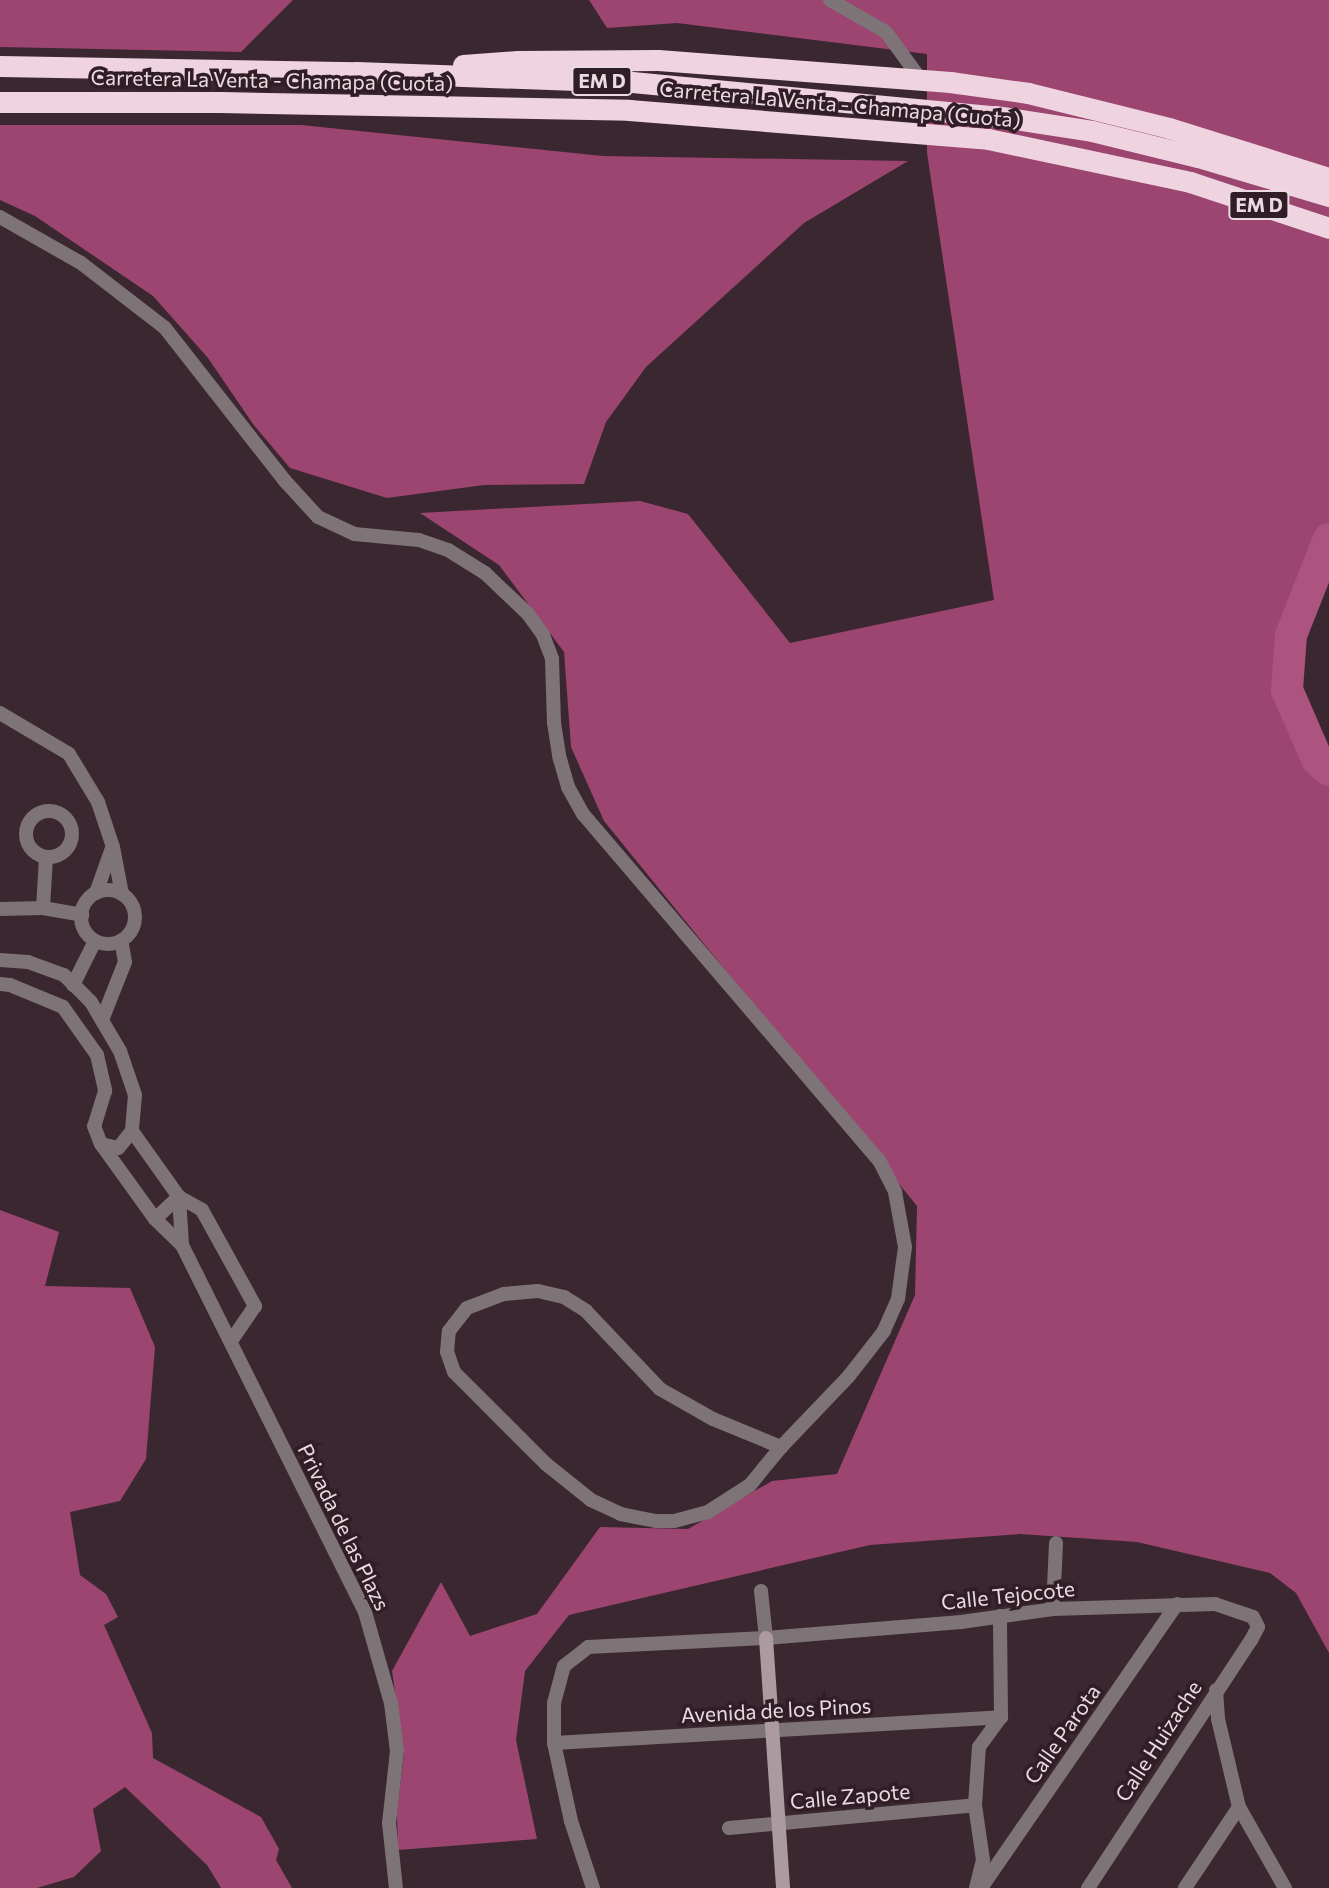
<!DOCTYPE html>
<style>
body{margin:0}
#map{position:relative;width:1329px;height:1888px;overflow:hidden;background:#3b2730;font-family:Commissioner,sans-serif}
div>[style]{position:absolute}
.forest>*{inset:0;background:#9b4570}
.river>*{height:32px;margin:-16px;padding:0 16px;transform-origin:16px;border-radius:16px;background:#ac547f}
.street>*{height:14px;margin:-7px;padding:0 7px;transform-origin:7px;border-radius:7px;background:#7e7377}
.street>.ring{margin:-7px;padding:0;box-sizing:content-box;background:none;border:14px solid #7e7377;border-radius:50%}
.secondary>*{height:14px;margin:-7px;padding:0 7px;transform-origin:7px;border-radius:7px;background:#ac9aa1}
.highway>*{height:21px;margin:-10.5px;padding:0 10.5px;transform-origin:10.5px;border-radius:10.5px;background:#efd3df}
span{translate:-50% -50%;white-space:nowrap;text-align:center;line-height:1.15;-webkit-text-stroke:7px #311d26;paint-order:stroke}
.shield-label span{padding:2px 5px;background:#311d26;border:2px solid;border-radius:5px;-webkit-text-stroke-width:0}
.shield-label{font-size:19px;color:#e9dbe1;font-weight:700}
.street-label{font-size:21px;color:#e9dbe1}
</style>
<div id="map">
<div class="forest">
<i style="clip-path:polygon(0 0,293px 0,241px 52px,0 47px)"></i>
<i style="clip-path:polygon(589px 0,1329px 0,1329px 539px,1291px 635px,1287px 690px,1317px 759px,1329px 770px,1329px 1653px,1296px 1593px,1270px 1573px,1137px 1542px,1020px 1534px,870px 1545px,569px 1615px,525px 1671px,516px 1740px,537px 1839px,398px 1850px,397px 1813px,404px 1754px,392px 1671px,441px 1582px,470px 1636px,537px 1614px,600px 1527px,688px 1529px,772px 1481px,837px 1474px,915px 1295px,917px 1206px,604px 821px,571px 747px,564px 652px,499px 565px,420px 513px,640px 501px,688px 514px,790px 643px,994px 600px,927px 153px,927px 54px,677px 23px,607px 28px)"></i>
<i style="clip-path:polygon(0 125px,301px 125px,603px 156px,908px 161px,804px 223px,646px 367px,606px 422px,584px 484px,484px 485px,387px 498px,290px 468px,253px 424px,208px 358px,153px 296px,35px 216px,0 200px)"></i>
<i style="clip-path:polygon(0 1210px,59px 1232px,45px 1286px,130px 1288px,155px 1347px,146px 1459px,120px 1501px,70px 1512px,80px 1575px,106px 1594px,118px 1617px,104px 1625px,152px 1733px,153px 1758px,261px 1817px,279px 1849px,276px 1860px,292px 1888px,221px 1888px,207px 1865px,125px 1787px,93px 1809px,101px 1851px,74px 1877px,37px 1888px,0 1888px)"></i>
</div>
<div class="river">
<i style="left:1329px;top:539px;width:103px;rotate:111.6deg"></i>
<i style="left:1291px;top:635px;width:55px;rotate:94.2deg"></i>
<i style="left:1287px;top:690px;width:75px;rotate:66.5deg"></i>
<i style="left:1317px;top:759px;width:16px;rotate:43deg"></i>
</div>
<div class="street">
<i style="left:830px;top:0;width:64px;rotate:29.7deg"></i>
<i style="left:886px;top:32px;width:59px;rotate:53.9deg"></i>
<i style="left:0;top:217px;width:93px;rotate:29.6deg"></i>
<i style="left:81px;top:263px;width:106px;rotate:37.7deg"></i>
<i style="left:165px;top:328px;width:194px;rotate:51.9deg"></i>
<i style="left:285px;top:481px;width:49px;rotate:47.5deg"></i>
<i style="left:318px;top:517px;width:40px;rotate:25deg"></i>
<i style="left:354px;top:534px;width:65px;rotate:5.3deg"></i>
<i style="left:419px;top:540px;width:31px;rotate:19deg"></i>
<i style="left:448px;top:550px;width:44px;rotate:31.9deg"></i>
<i style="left:485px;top:573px;width:59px;rotate:43.6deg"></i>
<i style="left:528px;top:614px;width:26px;rotate:54deg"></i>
<i style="left:543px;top:635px;width:26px;rotate:69deg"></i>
<i style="left:552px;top:659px;width:64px;rotate:88.2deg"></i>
<i style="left:554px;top:723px;width:36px;rotate:81deg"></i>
<i style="left:560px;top:759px;width:29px;rotate:74deg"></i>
<i style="left:568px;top:787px;width:31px;rotate:61deg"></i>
<i style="left:583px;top:814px;width:455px;rotate:49.5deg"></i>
<i style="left:879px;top:1160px;width:36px;rotate:63deg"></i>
<i style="left:895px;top:1192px;width:56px;rotate:79.7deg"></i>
<i style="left:905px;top:1247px;width:52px;rotate:97.7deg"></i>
<i style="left:898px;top:1299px;width:35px;rotate:114deg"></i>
<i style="left:884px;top:1331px;width:58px;rotate:128deg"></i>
<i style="left:848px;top:1377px;width:97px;rotate:133.7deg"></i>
<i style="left:781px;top:1447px;width:49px;rotate:129.2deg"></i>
<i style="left:750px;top:1485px;width:50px;rotate:147.3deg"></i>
<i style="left:708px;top:1512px;width:35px;rotate:165deg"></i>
<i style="left:674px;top:1521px;width:18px;rotate:180deg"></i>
<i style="left:656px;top:1521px;width:36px;rotate:-169deg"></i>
<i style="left:621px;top:1514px;width:33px;rotate:-155deg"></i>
<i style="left:591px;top:1500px;width:58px;rotate:-141.3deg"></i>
<i style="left:546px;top:1464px;width:130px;rotate:-135deg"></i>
<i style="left:454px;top:1372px;width:21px;rotate:-109deg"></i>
<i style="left:447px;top:1352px;width:21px;rotate:-85deg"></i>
<i style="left:449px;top:1331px;width:29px;rotate:-52deg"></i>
<i style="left:467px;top:1308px;width:40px;rotate:-21deg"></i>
<i style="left:504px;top:1294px;width:34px;rotate:-5deg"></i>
<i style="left:538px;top:1291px;width:27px;rotate:13deg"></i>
<i style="left:564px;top:1297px;width:26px;rotate:32deg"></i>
<i style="left:586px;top:1311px;width:108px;rotate:46.5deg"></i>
<i style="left:660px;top:1389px;width:61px;rotate:29.5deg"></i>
<i style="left:713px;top:1419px;width:74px;rotate:22.4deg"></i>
<i style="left:0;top:713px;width:80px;rotate:30.7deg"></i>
<i style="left:69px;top:754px;width:56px;rotate:58.9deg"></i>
<i style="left:98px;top:802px;width:47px;rotate:71.6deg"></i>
<i style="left:113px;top:847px;width:48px;rotate:79.2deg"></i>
<i class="ring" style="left:26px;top:811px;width:32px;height:32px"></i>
<i class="ring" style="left:81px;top:890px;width:40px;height:40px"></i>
<i style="left:96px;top:893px;width:48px;rotate:-70.4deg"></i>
<i style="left:43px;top:908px;width:51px;rotate:-86.6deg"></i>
<i style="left:0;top:909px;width:43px;rotate:-1.3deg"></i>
<i style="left:43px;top:908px;width:40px;rotate:10deg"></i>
<i style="left:0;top:960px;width:28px;rotate:4deg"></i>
<i style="left:28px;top:962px;width:38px;rotate:20deg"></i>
<i style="left:64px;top:975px;width:38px;rotate:45deg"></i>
<i style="left:91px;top:1002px;width:57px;rotate:59.4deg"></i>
<i style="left:120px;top:1051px;width:46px;rotate:71.2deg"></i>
<i style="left:135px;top:1095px;width:36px;rotate:95deg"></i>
<i style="left:132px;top:1131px;width:22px;rotate:129deg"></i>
<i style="left:118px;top:1148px;width:17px;rotate:-167deg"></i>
<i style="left:0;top:984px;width:10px;rotate:6deg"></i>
<i style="left:10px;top:985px;width:57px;rotate:22.5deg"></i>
<i style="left:63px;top:1007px;width:59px;rotate:54.7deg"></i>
<i style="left:97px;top:1055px;width:37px;rotate:77deg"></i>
<i style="left:105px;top:1091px;width:37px;rotate:107deg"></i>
<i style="left:94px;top:1126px;width:19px;rotate:69deg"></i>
<i style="left:101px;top:1144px;width:92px;rotate:54.2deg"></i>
<i style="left:155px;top:1219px;width:37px;rotate:44deg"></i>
<i style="left:182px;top:1245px;width:410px;rotate:63.5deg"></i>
<i style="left:365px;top:1612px;width:95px;rotate:74.1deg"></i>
<i style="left:391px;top:1703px;width:48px;rotate:82.9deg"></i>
<i style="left:397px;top:1751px;width:72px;rotate:96.3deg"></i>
<i style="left:389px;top:1823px;width:65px;rotate:83.9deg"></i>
<i style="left:73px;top:985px;width:49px;rotate:-63.4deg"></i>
<i style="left:102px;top:1020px;width:62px;rotate:-68.4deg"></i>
<i style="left:125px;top:962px;width:22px;rotate:-100deg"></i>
<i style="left:132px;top:1131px;width:81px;rotate:54.5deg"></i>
<i style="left:179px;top:1197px;width:48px;rotate:86.4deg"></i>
<i style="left:179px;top:1197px;width:26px;rotate:29deg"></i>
<i style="left:202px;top:1210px;width:110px;rotate:61.1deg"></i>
<i style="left:255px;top:1306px;width:42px;rotate:124.4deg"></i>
<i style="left:155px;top:1219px;width:33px;rotate:-43deg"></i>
<i style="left:761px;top:1591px;width:47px;rotate:83.9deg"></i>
<i style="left:1053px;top:1609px;width:66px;rotate:-87.4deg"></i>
<i style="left:1216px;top:1690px;width:29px;rotate:86deg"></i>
<i style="left:1218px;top:1719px;width:90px;rotate:76.6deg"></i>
<i style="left:1239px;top:1807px;width:93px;rotate:60.4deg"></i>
<i style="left:554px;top:1743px;width:448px;rotate:-3.3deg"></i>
<i style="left:729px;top:1828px;width:247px;rotate:-5.3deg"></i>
<i style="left:593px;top:1888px;width:71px;rotate:-108.2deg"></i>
<i style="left:571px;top:1821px;width:80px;rotate:-102.3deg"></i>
<i style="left:554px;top:1743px;width:40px;rotate:-90deg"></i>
<i style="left:554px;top:1703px;width:38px;rotate:-75deg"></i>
<i style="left:564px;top:1666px;width:31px;rotate:-38deg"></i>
<i style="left:588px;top:1647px;width:178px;rotate:-2.9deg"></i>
<i style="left:766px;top:1638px;width:196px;rotate:-4.7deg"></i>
<i style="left:961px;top:1622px;width:93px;rotate:-8deg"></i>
<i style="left:1053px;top:1609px;width:162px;rotate:-1.8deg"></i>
<i style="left:1215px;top:1604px;width:40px;rotate:18.9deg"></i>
<i style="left:1253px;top:1617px;width:11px;rotate:63deg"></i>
<i style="left:1258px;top:1627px;width:15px;rotate:118deg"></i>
<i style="left:1251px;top:1640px;width:297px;rotate:123.3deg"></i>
<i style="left:976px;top:1888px;width:29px;rotate:-76deg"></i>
<i style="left:983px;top:1860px;width:56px;rotate:-98.3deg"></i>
<i style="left:975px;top:1805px;width:58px;rotate:-86.1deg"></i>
<i style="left:979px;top:1747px;width:37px;rotate:-54deg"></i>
<i style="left:1001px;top:1717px;width:101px;rotate:-90.6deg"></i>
<i style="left:981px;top:1888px;width:345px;rotate:-55.4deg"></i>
<i style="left:1185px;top:1888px;width:97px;rotate:-56.3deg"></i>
</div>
<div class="secondary">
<i style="left:766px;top:1638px;width:251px;rotate:86.1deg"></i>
</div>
<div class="highway">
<i style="left:463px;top:65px;width:55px;rotate:-4.2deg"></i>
<i style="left:518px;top:61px;width:140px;rotate:-0.4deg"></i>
<i style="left:658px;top:60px;width:293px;rotate:4.3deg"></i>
<i style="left:950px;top:82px;width:79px;rotate:8deg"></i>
<i style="left:1028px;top:93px;width:145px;rotate:13.9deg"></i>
<i style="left:1169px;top:128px;width:168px;rotate:17.4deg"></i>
<i style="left:0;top:66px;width:356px;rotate:1deg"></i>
<i style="left:356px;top:72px;width:276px;rotate:2.1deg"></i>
<i style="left:632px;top:82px;width:365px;rotate:5.4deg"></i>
<i style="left:995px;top:116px;width:98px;rotate:8.8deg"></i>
<i style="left:1092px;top:131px;width:109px;rotate:13.8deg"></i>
<i style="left:1198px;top:157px;width:137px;rotate:16.6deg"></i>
<i style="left:0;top:102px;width:220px"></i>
<i style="left:220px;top:102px;width:409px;rotate:1.1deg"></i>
<i style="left:629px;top:110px;width:360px;rotate:4.6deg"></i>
<i style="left:988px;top:139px;width:207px;rotate:12deg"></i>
<i style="left:1190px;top:182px;width:146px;rotate:18.3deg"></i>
</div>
<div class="shield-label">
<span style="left:602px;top:81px">EM D</span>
<span style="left:1259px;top:205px">EM D</span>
</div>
<div class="street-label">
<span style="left:272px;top:80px;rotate:1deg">Carretera La Venta - Chamapa (Cuota)</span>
<span style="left:840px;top:104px;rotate:5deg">Carretera La Venta - Chamapa (Cuota)</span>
<span style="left:344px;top:1527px;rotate:64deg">Privada de las Plazs</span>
<span style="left:1008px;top:1595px;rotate:-6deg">Calle Tejocote</span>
<span style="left:776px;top:1710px;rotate:-3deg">Avenida de los Pinos</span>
<span style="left:1062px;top:1734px;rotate:-55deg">Calle Parota</span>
<span style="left:1158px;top:1741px;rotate:-57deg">Calle Huizache</span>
<span style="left:850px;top:1796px;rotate:-5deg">Calle Zapote</span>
</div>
</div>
